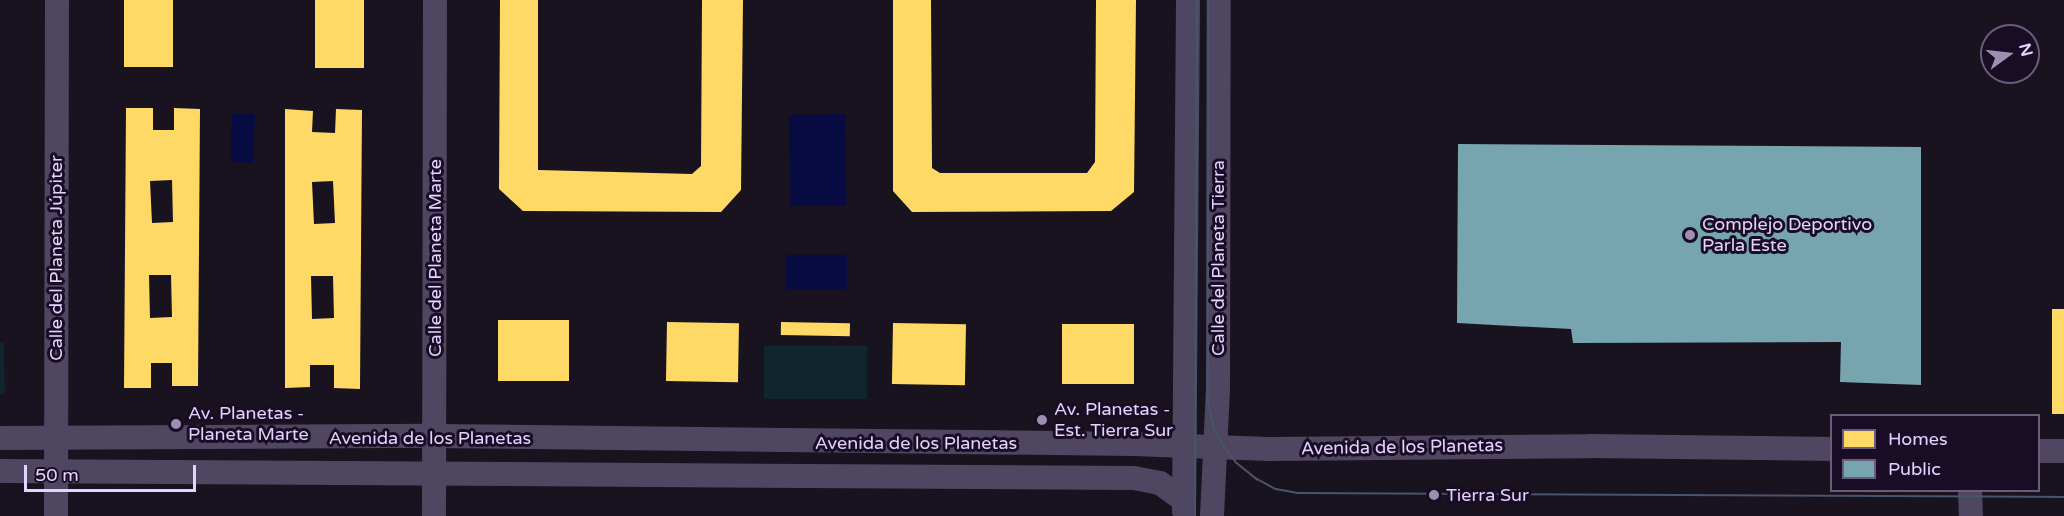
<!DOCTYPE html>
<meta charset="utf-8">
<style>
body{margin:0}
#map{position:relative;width:2064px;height:516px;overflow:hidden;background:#19131f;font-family:"Varela Round",sans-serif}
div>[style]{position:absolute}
.green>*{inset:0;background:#11252e;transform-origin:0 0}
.water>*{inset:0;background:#080c42;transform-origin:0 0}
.homes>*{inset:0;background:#ffd966;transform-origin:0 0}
.public>*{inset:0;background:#76a5af}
.minor>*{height:24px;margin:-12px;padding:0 12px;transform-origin:12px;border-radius:12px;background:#4f4761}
.tram>*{height:1.5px;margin:-0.75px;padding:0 0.75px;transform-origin:0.75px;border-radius:0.75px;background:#49546d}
.dots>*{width:16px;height:16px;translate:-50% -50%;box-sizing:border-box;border:3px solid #180d25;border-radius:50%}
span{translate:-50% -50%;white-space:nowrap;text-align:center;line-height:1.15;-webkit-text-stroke:6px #180d25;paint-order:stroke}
.poi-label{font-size:18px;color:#e4d2ff}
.left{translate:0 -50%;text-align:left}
.street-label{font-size:18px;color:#e4d2ff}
.legend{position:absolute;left:1830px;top:414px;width:210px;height:78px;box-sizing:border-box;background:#180d25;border:2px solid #6a5c7c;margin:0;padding:8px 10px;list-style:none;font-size:18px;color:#e4d2ff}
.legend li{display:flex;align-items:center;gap:12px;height:30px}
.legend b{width:30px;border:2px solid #6a5c7c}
.north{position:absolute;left:1980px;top:24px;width:60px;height:60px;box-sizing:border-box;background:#180d25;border:2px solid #6a5c7c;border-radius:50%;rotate:75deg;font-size:16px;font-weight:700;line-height:24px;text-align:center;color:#e4d2ff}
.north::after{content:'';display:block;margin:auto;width:21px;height:27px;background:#9d8fb1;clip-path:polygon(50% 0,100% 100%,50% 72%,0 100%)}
.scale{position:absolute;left:24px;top:465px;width:172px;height:27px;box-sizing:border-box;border:3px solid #e4d2ff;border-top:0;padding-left:8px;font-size:18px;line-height:21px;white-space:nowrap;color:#e4d2ff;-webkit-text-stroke:4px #180d25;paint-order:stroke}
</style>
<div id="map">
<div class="green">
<i style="clip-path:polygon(0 343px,4px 343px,5px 394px,0 394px)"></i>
<i style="left:764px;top:346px;width:103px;height:53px"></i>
</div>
<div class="water">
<i style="left:232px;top:113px;width:23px;height:49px;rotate:2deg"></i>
<i style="left:845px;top:114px;width:91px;height:56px;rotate:89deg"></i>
<i style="left:847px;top:255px;width:34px;height:62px;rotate:90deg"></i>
</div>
<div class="homes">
<i style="left:124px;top:0;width:49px;height:67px"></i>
<i style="left:315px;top:0;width:49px;height:68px"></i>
<i style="clip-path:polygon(500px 0,538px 0,538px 170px,692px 174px,701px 166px,702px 0,743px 0,741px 190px,721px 212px,523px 211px,499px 189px)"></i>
<i style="clip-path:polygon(893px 0,931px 0,932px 168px,940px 173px,1087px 173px,1095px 162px,1096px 0,1136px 0,1134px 192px,1111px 211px,912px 212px,893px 191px)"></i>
<i style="clip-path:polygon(evenodd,126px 108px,153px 108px,153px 130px,174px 130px,174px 108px,200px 109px,198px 386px,172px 386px,172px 363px,151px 363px,151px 388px,124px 388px,126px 108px,172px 180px,173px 222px,152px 223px,150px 181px,172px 180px,126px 108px,149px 275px,171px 275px,172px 317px,150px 318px,149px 275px)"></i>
<i style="clip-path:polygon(evenodd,285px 109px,313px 111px,312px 132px,335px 133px,336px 109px,362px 110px,360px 389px,334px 388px,334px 365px,310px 365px,310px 387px,285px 388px,285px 109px,333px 181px,335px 223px,314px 224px,312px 182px,333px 181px,285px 109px,311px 276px,333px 276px,334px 318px,312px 319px,311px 276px)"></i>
<i style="left:2052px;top:309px;width:12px;height:105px"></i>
<i style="left:498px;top:320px;width:71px;height:61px"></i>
<i style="left:667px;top:322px;width:72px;height:59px;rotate:1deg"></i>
<i style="left:781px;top:322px;width:69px;height:13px;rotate:1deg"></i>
<i style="left:893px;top:323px;width:73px;height:61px;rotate:1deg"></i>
<i style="left:1062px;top:324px;width:72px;height:60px"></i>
</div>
<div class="public">
<i style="clip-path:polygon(1458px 144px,1921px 147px,1921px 385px,1840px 382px,1841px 342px,1573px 343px,1571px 329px,1457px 323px)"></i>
</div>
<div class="minor">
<i style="left:0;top:438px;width:434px;rotate:-0.3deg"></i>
<i style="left:434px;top:436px;width:700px;rotate:0.65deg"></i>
<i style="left:1134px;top:444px;width:134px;rotate:2.1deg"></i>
<i style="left:1268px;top:449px;width:322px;rotate:-0.5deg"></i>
<i style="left:1590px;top:446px;width:242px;rotate:0.7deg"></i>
<i style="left:2038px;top:451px;width:26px"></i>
<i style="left:0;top:471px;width:1134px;rotate:0.35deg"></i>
<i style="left:1134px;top:478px;width:26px;rotate:11deg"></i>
<i style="left:1160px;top:483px;width:29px;rotate:36deg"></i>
<i style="left:1970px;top:490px;width:26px;rotate:88deg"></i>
<i style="left:1184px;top:511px;width:511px;rotate:-89.55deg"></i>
<i style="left:56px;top:516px;width:516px;rotate:-89.89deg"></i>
<i style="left:434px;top:516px;width:516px;rotate:-89.89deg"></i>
<i style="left:1212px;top:516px;width:127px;rotate:-87.3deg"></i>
<i style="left:1218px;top:389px;width:389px;rotate:-89.9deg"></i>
</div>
<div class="tram">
<i style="left:1209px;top:0;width:401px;rotate:90.1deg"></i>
<i style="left:1208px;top:401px;width:28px;rotate:77deg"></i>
<i style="left:1214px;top:428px;width:21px;rotate:61deg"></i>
<i style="left:1224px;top:446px;width:21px;rotate:53deg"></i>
<i style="left:1237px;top:463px;width:26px;rotate:39deg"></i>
<i style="left:1257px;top:479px;width:21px;rotate:28deg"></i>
<i style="left:1276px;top:489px;width:22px;rotate:10deg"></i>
<i style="left:1298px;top:493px;width:766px;rotate:0.3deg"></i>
<i style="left:1195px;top:516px;width:516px;rotate:-89.78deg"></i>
</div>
<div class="dots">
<i style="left:1690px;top:235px;background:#9d8fb1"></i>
<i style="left:1042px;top:420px;background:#9d8fb1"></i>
<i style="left:176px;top:424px;background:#9d8fb1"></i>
<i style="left:1434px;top:495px;background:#9d8fb1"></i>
</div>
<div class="poi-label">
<span class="left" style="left:1702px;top:235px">Complejo Deportivo<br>Parla Este</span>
<span class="left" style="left:1054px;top:420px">Av. Planetas -<br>Est. Tierra Sur</span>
<span class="left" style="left:188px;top:424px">Av. Planetas -<br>Planeta Marte</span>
<span class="left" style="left:1446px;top:495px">Tierra Sur</span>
</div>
<div class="street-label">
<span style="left:56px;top:258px;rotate:-90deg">Calle del Planeta Júpiter</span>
<span style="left:435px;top:258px;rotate:-90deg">Calle del Planeta Marte</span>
<span style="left:1218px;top:258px;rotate:-90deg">Calle del Planeta Tierra</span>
<span style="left:430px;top:438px">Avenida de los Planetas</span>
<span style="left:916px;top:443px">Avenida de los Planetas</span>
<span style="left:1402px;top:447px;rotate:-1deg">Avenida de los Planetas</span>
</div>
<ul class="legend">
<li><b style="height:16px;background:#ffd966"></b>Homes</li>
<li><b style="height:16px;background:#76a5af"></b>Public</li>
</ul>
<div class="north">N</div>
<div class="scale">50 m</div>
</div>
